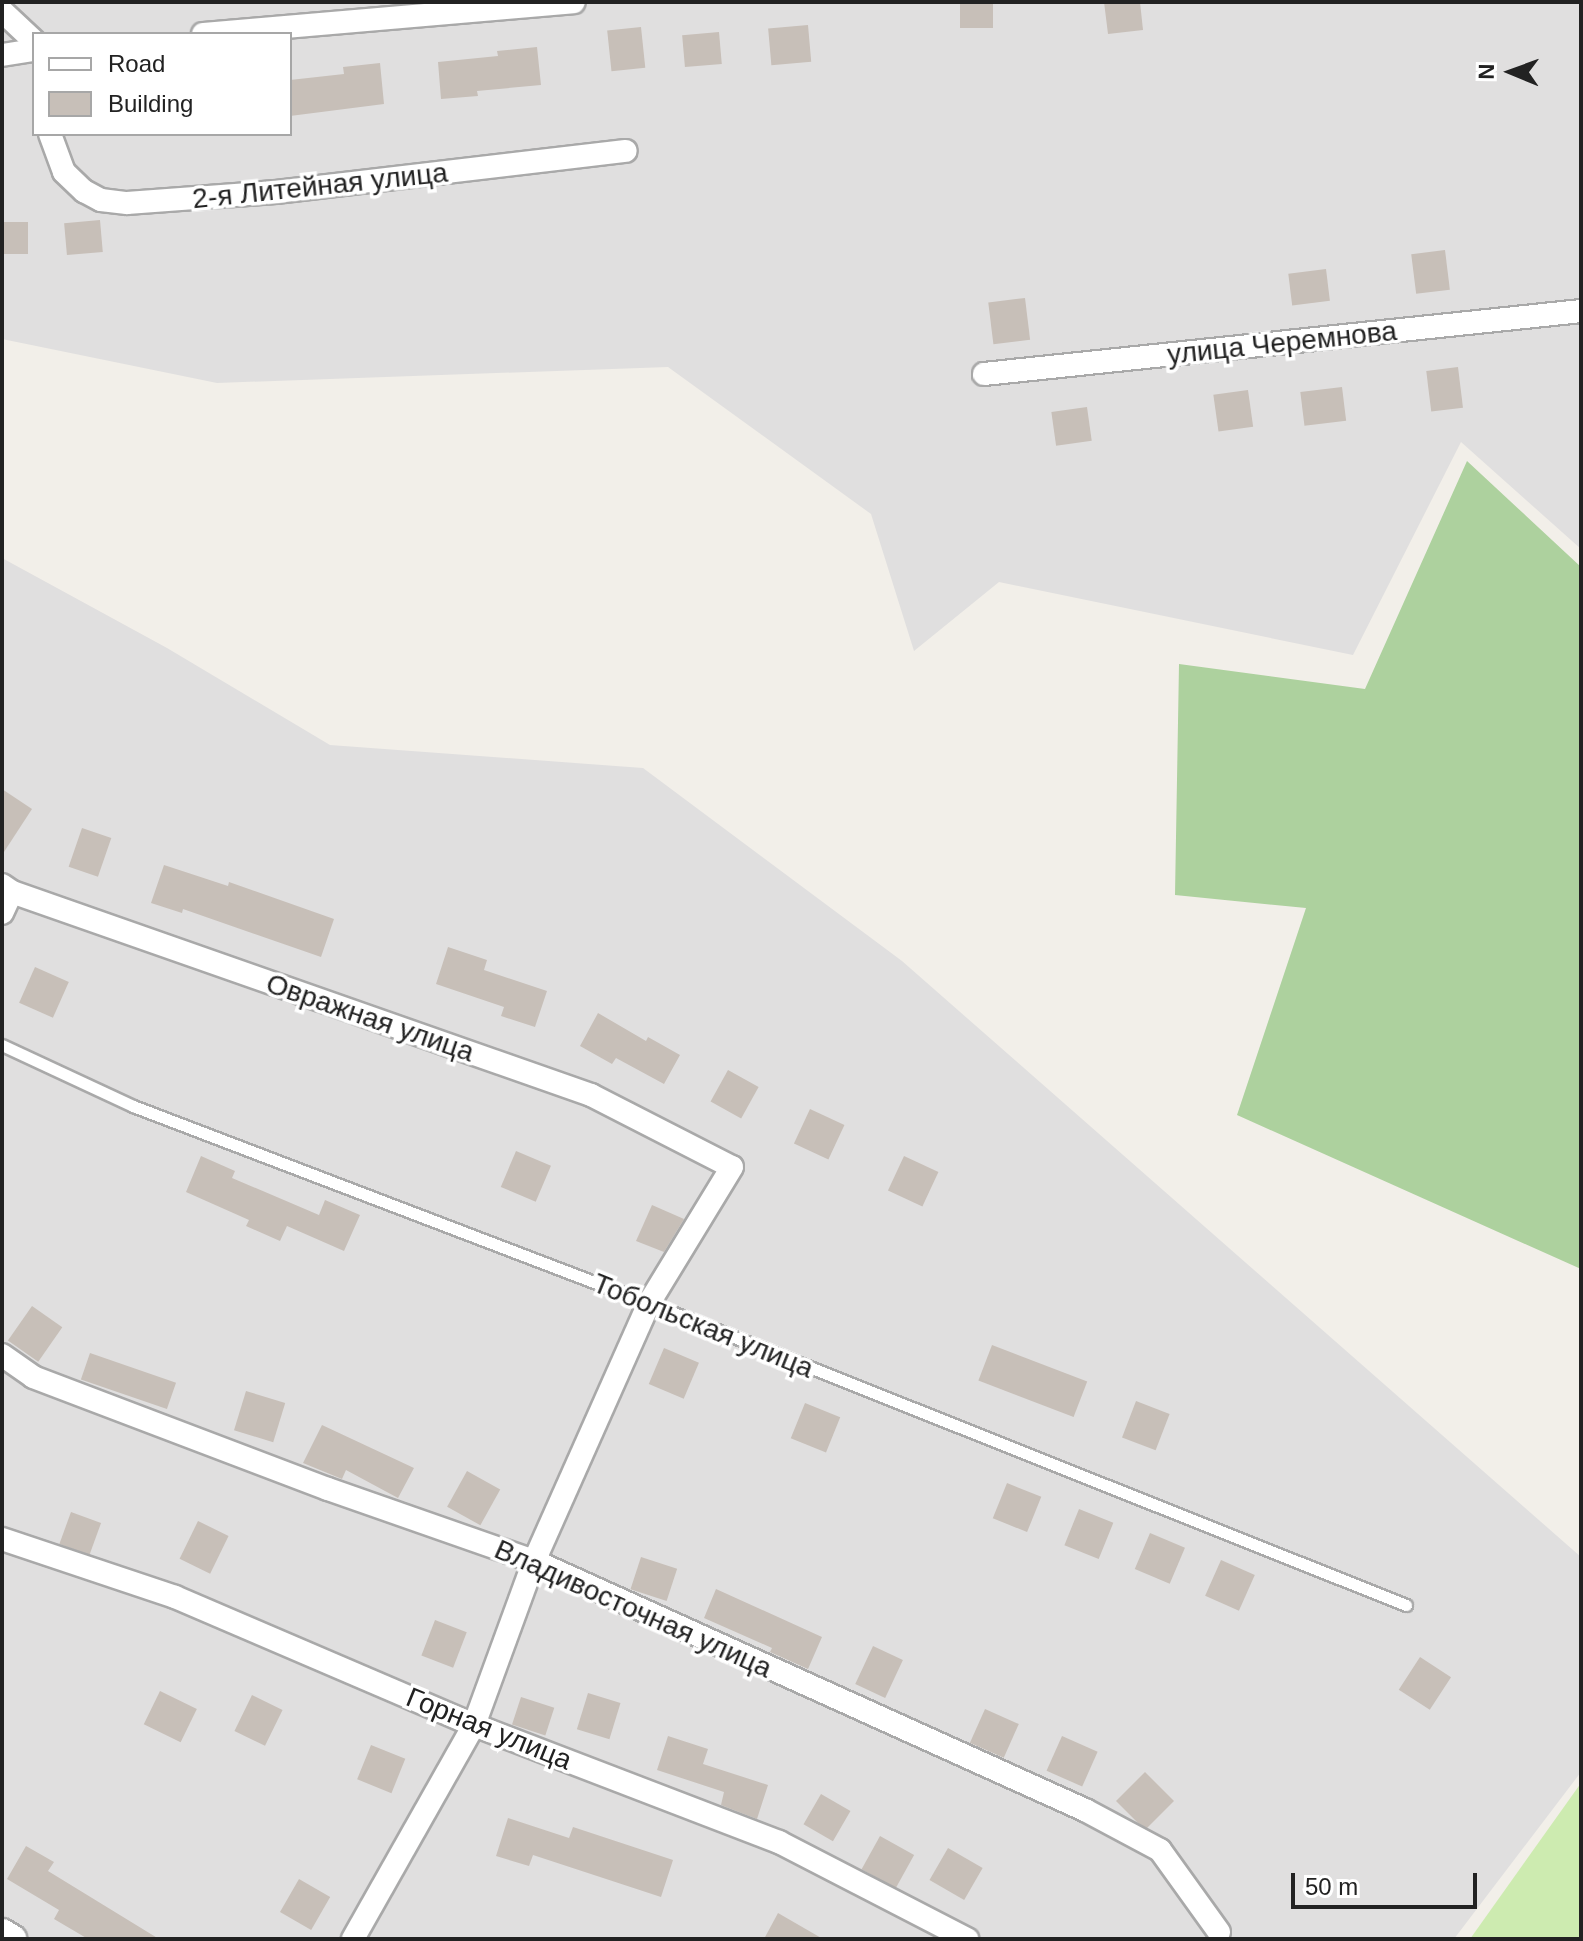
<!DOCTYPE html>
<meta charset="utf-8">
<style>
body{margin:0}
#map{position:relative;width:1583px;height:1941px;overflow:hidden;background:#f2efe9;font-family:Helvetica,sans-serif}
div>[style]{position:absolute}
.residential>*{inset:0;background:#e0dfdf}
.grass>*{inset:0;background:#cdebb0}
.forest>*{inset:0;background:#add19e}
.building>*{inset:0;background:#c7bfb8;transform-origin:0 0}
.roads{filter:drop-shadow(2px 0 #a9a9a9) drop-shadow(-2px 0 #a9a9a9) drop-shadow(0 2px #a9a9a9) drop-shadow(0 -2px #a9a9a9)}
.service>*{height:11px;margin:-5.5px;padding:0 5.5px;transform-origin:5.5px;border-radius:5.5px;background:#fff}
.minor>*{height:22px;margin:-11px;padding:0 11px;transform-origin:11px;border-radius:11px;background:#fff}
.tertiary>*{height:28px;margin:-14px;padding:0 14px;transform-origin:14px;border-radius:14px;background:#fff}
span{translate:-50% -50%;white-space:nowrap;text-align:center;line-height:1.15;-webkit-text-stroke:7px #fff;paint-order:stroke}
.street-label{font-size:28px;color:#222}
.frame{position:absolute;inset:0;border:4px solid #222;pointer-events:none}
.legend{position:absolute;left:32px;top:32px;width:260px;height:104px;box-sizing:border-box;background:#fff;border:2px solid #a7a7a7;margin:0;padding:10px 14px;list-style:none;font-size:24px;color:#222}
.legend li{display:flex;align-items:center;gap:16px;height:40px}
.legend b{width:40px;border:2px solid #a7a7a7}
.north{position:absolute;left:1471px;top:32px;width:80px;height:80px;-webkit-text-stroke:6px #fff;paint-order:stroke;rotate:271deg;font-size:22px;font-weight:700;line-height:32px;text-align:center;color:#222}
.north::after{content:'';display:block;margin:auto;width:28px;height:36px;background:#222;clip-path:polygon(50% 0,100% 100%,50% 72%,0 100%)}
.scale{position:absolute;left:1291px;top:1873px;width:186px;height:36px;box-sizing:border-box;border:4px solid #222;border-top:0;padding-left:10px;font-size:24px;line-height:28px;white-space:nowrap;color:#222;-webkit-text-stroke:6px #fff;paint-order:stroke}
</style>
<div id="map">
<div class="residential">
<i style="clip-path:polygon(evenodd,2px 2px,1581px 2px,1581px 549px,1461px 442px,1353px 655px,999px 582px,914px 651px,871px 514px,668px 367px,217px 383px,2px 339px,2px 2px,34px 34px,290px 34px,290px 134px,34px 134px,34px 34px)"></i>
<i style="clip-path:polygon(2px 558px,167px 648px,330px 745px,643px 768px,902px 961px,1581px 1557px,1581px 1772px,1454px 1939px,2px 1939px)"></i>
</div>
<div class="grass">
<i style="clip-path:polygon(1581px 1783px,1581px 1939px,1470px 1939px)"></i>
</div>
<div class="forest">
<i style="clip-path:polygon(1467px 461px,1581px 567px,1581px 1269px,1237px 1115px,1306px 908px,1175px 895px,1179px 664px,1365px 689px)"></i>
</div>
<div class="building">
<i style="left:960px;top:2px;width:33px;height:26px"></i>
<i style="clip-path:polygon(1104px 2px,1140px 2px,1143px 30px,1108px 34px)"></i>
<i style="left:808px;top:25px;width:37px;height:40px;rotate:85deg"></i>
<i style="left:641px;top:27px;width:41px;height:34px;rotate:84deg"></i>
<i style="left:719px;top:32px;width:32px;height:37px;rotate:85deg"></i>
<i style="clip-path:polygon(537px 47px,541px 85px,477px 91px,478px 96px,441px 99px,438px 62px,498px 56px,497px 51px)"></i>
<i style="clip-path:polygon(380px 63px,384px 104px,290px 116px,290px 80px,344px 74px,343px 67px)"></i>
<i style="left:100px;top:220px;width:32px;height:36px;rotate:85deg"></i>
<i style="left:28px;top:222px;width:32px;height:26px;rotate:90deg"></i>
<i style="left:1445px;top:250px;width:40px;height:34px;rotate:83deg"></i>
<i style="left:1326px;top:269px;width:32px;height:38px;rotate:83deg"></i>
<i style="left:1025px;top:298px;width:42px;height:37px;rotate:83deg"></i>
<i style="left:1458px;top:367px;width:41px;height:32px;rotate:83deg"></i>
<i style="left:1342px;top:387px;width:34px;height:42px;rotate:83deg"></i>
<i style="left:1248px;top:390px;width:37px;height:35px;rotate:82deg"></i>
<i style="left:1087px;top:407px;width:34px;height:36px;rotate:82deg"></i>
<i style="clip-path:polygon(2px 789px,32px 809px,2px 855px)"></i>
<i style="left:82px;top:828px;width:31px;height:41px;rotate:19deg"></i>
<i style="clip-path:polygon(164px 865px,228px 886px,229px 882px,334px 919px,321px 957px,183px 909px,182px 913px,151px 903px)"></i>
<i style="clip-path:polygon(448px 947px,487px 960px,484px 970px,547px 991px,535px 1027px,501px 1016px,504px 1007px,436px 984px)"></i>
<i style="left:35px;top:967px;width:37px;height:39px;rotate:24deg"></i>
<i style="clip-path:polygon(598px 1013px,646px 1041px,648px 1037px,680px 1055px,664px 1084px,616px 1058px,612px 1064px,580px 1046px)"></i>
<i style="left:728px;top:1070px;width:35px;height:36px;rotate:29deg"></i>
<i style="left:810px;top:1109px;width:38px;height:38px;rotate:25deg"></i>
<i style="left:516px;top:1151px;width:38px;height:39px;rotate:23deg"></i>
<i style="clip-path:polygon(201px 1156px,235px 1171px,232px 1178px,319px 1215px,325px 1200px,360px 1215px,344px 1251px,287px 1226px,280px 1241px,246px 1226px,249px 1220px,186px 1192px)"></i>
<i style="left:904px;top:1156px;width:38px;height:38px;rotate:25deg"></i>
<i style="clip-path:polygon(652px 1205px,684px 1219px,664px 1252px,636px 1241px)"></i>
<i style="left:32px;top:1306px;width:37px;height:42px;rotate:35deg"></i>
<i style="left:992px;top:1345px;width:102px;height:38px;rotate:21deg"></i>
<i style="left:664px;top:1348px;width:38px;height:39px;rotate:23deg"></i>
<i style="left:90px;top:1353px;width:91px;height:28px;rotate:19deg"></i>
<i style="left:246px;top:1391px;width:41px;height:41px;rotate:17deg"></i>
<i style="left:1136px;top:1401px;width:36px;height:39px;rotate:21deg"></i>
<i style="left:805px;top:1403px;width:38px;height:38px;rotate:22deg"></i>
<i style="clip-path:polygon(322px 1425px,414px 1468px,398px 1498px,346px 1470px,342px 1479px,303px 1463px)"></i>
<i style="left:467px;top:1471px;width:38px;height:41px;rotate:29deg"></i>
<i style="left:1007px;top:1483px;width:37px;height:38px;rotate:22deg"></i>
<i style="left:1079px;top:1509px;width:37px;height:39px;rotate:22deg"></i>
<i style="left:71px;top:1512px;width:32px;height:34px;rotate:20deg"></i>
<i style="left:198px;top:1521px;width:34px;height:42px;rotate:26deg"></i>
<i style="left:1150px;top:1533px;width:38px;height:39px;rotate:23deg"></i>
<i style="left:641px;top:1557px;width:38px;height:34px;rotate:18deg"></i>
<i style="left:1221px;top:1560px;width:37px;height:39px;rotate:24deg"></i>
<i style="clip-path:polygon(716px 1589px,822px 1637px,808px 1669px,770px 1652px,772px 1648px,704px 1618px)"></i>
<i style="left:435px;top:1620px;width:34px;height:38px;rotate:21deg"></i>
<i style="left:873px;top:1646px;width:33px;height:42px;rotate:25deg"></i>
<i style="left:1420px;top:1657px;width:37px;height:39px;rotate:33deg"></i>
<i style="left:160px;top:1691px;width:41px;height:37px;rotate:26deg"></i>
<i style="left:588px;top:1693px;width:34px;height:38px;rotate:17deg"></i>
<i style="left:252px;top:1695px;width:34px;height:40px;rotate:26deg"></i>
<i style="left:521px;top:1697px;width:35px;height:29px;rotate:18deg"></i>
<i style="left:985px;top:1709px;width:37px;height:37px;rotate:24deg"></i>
<i style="clip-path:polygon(668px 1736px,708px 1749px,703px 1764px,768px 1785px,757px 1819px,721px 1805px,724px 1792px,657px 1770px)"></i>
<i style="left:1062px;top:1736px;width:39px;height:38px;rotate:24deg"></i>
<i style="left:371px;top:1745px;width:37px;height:37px;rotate:22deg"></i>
<i style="left:1145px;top:1772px;width:41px;height:41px;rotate:45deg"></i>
<i style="left:821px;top:1794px;width:34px;height:35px;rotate:30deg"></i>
<i style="clip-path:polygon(508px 1818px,569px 1838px,573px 1827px,673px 1860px,661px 1897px,533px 1855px,529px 1866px,496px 1856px)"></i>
<i style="left:880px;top:1836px;width:39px;height:38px;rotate:29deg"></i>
<i style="clip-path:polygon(26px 1846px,54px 1862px,48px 1871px,159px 1939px,88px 1939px,54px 1919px,59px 1910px,7px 1879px)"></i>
<i style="left:948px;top:1848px;width:40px;height:37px;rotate:30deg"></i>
<i style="left:299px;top:1879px;width:36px;height:38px;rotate:30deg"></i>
<i style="clip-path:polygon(778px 1913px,823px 1939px,764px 1939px)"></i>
</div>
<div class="roads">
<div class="service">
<i style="left:2px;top:1045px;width:145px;rotate:25deg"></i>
<i style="left:133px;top:1106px;width:552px;rotate:20.9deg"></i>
<i style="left:649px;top:1303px;width:815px;rotate:21.75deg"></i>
</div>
<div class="minor">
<i style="left:2px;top:11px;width:44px;rotate:43.2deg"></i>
<i style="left:203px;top:34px;width:372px;rotate:-4.9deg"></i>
<i style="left:2px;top:55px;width:32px;rotate:-9deg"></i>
<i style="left:50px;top:134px;width:40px;rotate:69.8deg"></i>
<i style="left:64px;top:172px;width:28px;rotate:44deg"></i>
<i style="left:84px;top:191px;width:19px;rotate:28deg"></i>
<i style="left:101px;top:200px;width:26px;rotate:7deg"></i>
<i style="left:127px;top:203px;width:149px;rotate:-4.2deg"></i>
<i style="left:276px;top:192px;width:352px;rotate:-6.7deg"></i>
<i style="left:984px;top:374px;width:600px;rotate:-6.02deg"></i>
<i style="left:2px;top:885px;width:12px;rotate:35deg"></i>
<i style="left:12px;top:892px;width:614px;rotate:19.32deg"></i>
<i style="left:591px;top:1095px;width:158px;rotate:27.1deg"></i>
<i style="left:732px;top:1167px;width:159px;rotate:121.4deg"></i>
<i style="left:649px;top:1303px;width:282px;rotate:114deg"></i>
<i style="left:534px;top:1561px;width:175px;rotate:110.1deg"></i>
<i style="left:474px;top:1725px;width:246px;rotate:119.5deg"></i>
<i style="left:2px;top:913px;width:23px;rotate:-65deg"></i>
<i style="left:2px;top:1355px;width:38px;rotate:35deg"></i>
<i style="left:33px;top:1377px;width:316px;rotate:20.8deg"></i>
<i style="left:328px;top:1489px;width:218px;rotate:19.3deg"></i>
<i style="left:534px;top:1561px;width:605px;rotate:24.32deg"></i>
<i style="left:1085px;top:1810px;width:85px;rotate:28.1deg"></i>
<i style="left:1160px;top:1850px;width:101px;rotate:54.3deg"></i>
<i style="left:2px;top:1539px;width:182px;rotate:18.5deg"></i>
<i style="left:175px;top:1597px;width:325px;rotate:23.2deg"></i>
<i style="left:474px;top:1725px;width:327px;rotate:21deg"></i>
<i style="left:779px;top:1842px;width:212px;rotate:27.3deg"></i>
</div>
<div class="tertiary">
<i style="left:2px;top:1933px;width:12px;rotate:31deg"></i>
</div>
</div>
<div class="street-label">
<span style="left:320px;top:186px;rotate:-6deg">2-я Литейная улица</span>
<span style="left:1282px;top:343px;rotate:-6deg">улица Черемнова</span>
<span style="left:370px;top:1018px;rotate:19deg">Овражная улица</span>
<span style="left:703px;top:1326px;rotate:22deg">Тобольская улица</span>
<span style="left:633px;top:1609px;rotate:24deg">Владивосточная улица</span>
<span style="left:489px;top:1729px;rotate:22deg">Горная улица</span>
</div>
<div class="frame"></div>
<ul class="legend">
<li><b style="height:10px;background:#fff"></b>Road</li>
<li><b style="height:22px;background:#c7bfb8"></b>Building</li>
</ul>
<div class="north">N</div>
<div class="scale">50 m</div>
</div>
